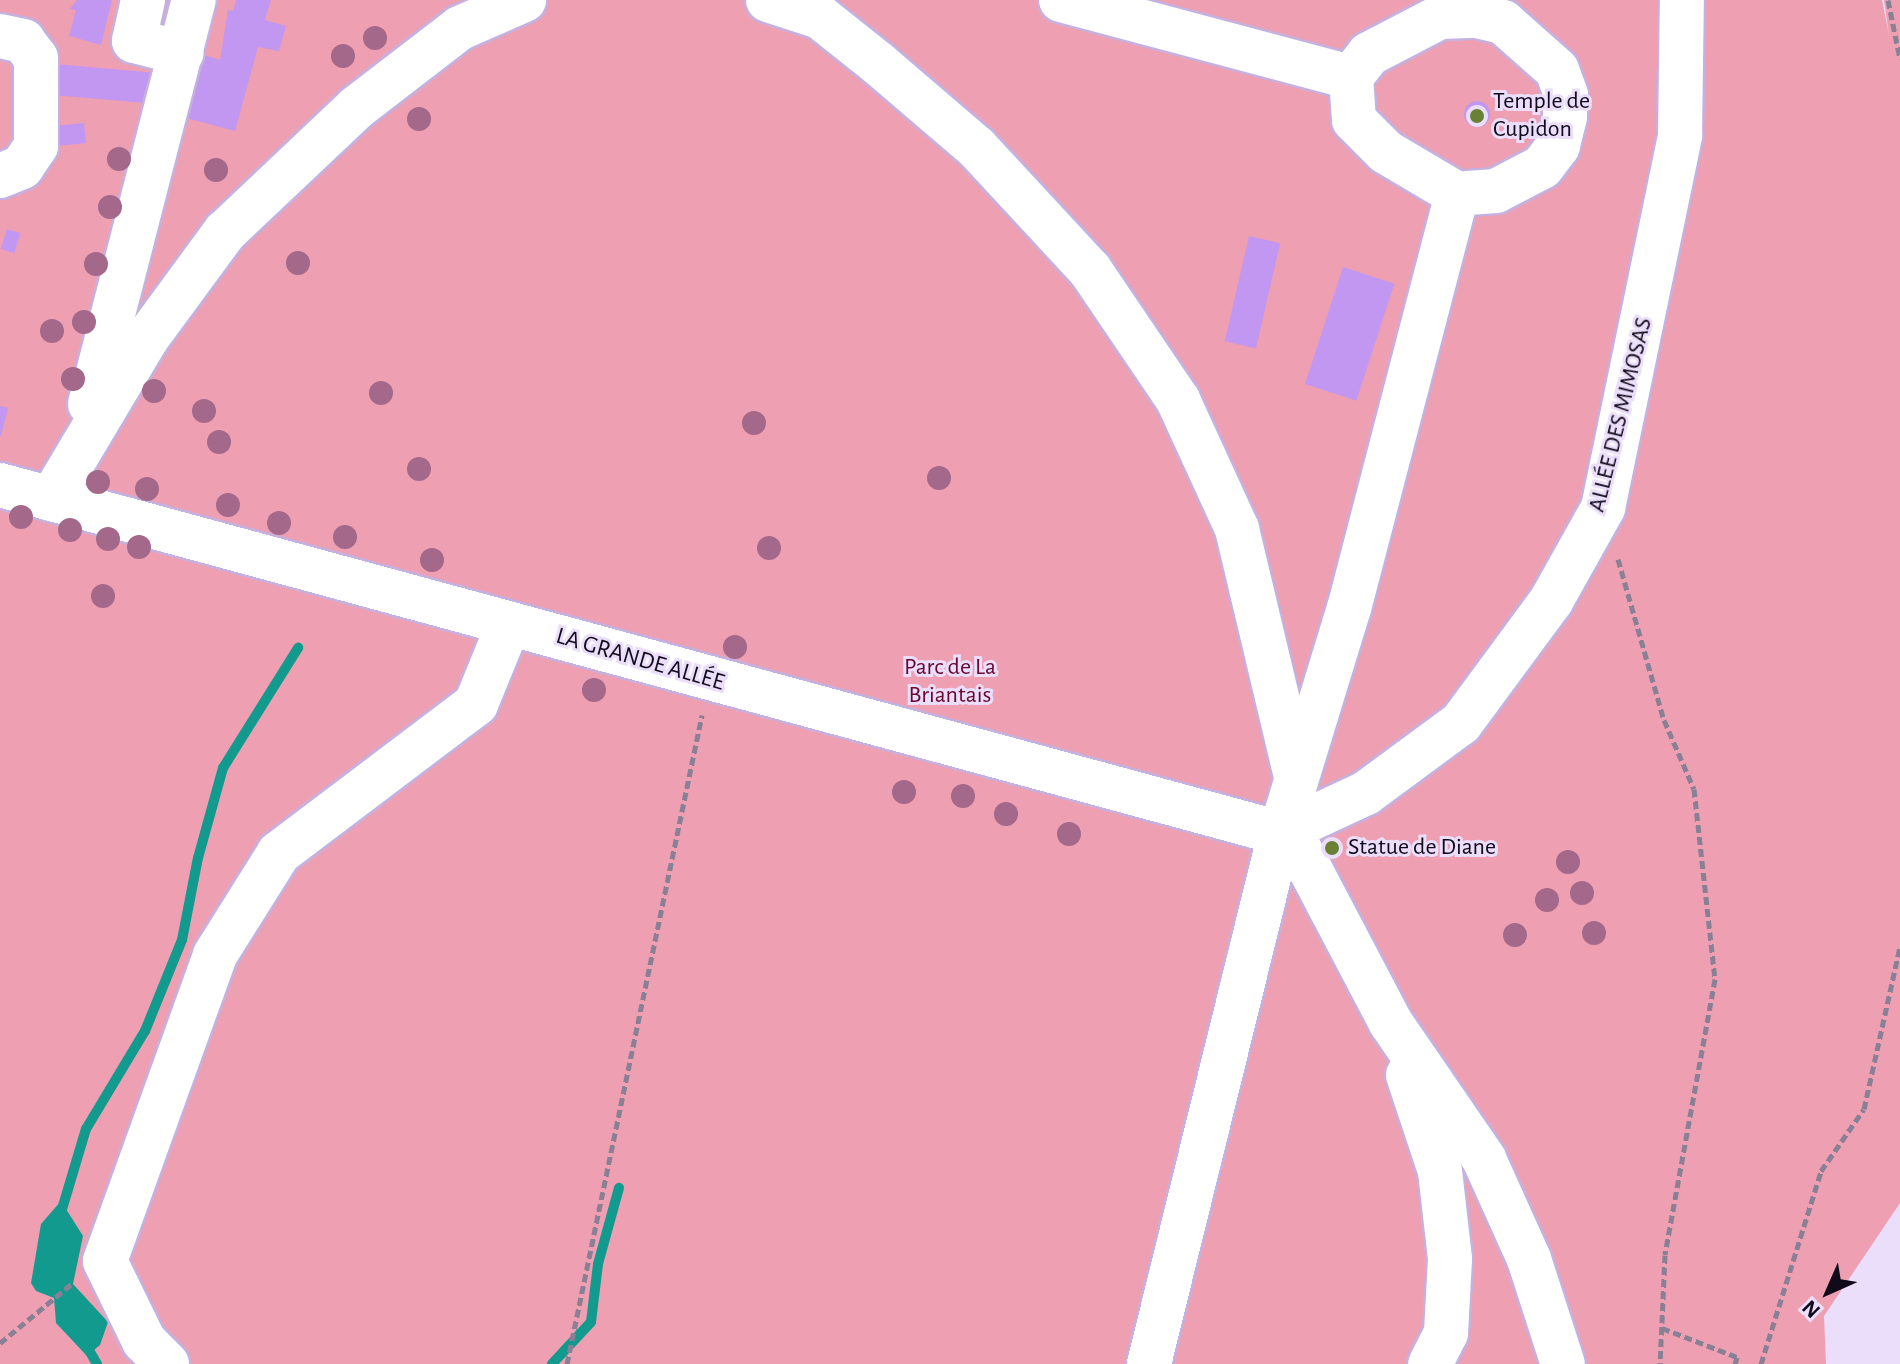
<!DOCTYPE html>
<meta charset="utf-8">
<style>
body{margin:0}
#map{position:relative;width:1900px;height:1364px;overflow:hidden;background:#eadefa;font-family:"Alegreya Sans",sans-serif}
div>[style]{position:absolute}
.green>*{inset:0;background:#ee9fb1}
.water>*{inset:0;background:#139a8e}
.stream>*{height:10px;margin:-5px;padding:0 5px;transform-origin:5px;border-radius:5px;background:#139a8e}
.building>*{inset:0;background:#c197f1;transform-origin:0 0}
.round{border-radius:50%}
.path>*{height:5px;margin-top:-2.5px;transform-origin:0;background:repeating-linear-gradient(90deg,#898096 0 8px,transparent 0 12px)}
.roads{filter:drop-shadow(2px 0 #c5b1df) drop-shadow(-2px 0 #c5b1df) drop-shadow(0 2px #c5b1df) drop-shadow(0 -2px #c5b1df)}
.minor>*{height:44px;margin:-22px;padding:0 22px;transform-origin:22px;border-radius:22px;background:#fff}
.trees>*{width:24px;height:24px;margin:-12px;border-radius:50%;background:#a3688a}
.dots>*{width:22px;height:22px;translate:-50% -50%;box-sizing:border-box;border:4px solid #eadefa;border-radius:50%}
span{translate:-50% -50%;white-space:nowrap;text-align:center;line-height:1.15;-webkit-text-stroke:6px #eadefa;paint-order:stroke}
.poi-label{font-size:24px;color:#110a1a}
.left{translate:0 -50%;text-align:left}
.street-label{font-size:24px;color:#110a1a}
.park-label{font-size:24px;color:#69072f}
.north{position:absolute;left:1788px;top:1252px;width:80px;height:80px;-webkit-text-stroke:6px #eadefa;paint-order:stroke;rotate:225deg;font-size:22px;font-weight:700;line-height:32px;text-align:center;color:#110a1a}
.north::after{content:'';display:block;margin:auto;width:28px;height:36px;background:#110a1a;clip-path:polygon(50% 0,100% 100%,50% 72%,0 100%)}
</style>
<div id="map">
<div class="green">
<i style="clip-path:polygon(0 0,1882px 0,1889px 35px,1884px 0,1900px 0,1900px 1203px,1824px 1316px,1826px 1364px,0 1364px)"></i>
</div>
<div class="water">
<i style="clip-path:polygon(61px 1201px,83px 1236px,73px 1284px,108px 1322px,100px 1345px,87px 1356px,56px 1323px,54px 1298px,36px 1291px,31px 1283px,41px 1224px)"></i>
</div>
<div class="stream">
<i style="left:60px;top:1216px;width:91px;rotate:-73.4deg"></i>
<i style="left:86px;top:1129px;width:114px;rotate:-59deg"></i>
<i style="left:145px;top:1031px;width:98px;rotate:-67.9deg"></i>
<i style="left:182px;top:940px;width:84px;rotate:-79deg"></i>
<i style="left:198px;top:858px;width:93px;rotate:-74.5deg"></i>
<i style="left:223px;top:768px;width:142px;rotate:-58deg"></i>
<i style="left:86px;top:1345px;width:22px;rotate:60deg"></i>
<i style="left:552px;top:1364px;width:57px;rotate:-47.1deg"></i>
<i style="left:591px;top:1322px;width:58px;rotate:-83.1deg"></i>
<i style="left:598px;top:1264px;width:79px;rotate:-74.6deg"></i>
</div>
<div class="building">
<i style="clip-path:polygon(77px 0,112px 0,101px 45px,69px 36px,76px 10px,70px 9px)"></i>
<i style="clip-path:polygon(236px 0,271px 0,265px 20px,286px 26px,279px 51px,258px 47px,235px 131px,175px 115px,184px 83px,196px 86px,204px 55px,220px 60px,228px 10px,233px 11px)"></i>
<i style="left:55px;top:64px;width:100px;height:31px;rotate:5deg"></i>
<i class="round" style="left:1464px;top:101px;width:26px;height:26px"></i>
<i style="left:84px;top:123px;width:20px;height:27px;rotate:84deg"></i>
<i style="left:7px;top:229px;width:14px;height:21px;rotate:17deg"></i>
<i style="left:1249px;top:236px;width:32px;height:108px;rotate:13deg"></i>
<i style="left:1343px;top:267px;width:54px;height:123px;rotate:18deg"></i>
<i style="clip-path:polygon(0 406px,8px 408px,1px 436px,0 436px)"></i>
</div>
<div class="path">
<i style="left:1888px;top:0;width:60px;rotate:78.5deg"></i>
<i style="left:1618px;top:559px;width:167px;rotate:74.1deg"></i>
<i style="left:1664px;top:720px;width:75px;rotate:66.5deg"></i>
<i style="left:1694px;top:789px;width:191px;rotate:83.7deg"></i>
<i style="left:1715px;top:979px;width:280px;rotate:100.3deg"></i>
<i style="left:1665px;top:1255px;width:109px;rotate:92.6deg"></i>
<i style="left:1662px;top:1328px;width:80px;rotate:21.1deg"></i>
<i style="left:1737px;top:1357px;width:7px;rotate:106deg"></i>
<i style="left:0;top:1343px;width:96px;rotate:-39.5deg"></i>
<i style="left:567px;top:1364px;width:663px;rotate:-78.25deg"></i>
<i style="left:1761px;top:1364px;width:202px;rotate:-72.7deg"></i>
<i style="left:1821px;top:1171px;width:75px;rotate:-55.3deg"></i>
<i style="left:1864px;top:1109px;width:167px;rotate:-77.5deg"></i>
</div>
<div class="roads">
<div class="minor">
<i style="left:143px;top:0;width:42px;rotate:102.4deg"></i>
<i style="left:134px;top:41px;width:49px;rotate:14deg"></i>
<i style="left:768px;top:0;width:55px;rotate:18.1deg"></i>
<i style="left:820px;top:17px;width:75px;rotate:38.5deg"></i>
<i style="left:879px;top:64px;width:128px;rotate:40.6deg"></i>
<i style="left:976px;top:147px;width:168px;rotate:47.2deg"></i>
<i style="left:1090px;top:270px;width:157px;rotate:55.9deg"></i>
<i style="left:1178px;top:400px;width:142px;rotate:65.4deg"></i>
<i style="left:1237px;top:529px;width:251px;rotate:76.6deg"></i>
<i style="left:1061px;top:0;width:300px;rotate:14.9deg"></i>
<i style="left:1351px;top:77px;width:43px;rotate:86deg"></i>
<i style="left:1354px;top:120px;width:45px;rotate:45deg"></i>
<i style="left:1386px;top:152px;width:82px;rotate:30.6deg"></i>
<i style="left:1457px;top:194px;width:428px;rotate:104.6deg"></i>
<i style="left:1349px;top:608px;width:235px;rotate:107deg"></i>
<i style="left:1280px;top:833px;width:24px;rotate:38deg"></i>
<i style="left:1299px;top:848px;width:198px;rotate:62.3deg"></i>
<i style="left:1391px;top:1023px;width:165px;rotate:55.6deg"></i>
<i style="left:1484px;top:1159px;width:110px;rotate:65.8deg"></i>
<i style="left:1529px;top:1259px;width:110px;rotate:72.1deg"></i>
<i style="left:0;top:36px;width:24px;rotate:12deg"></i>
<i style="left:23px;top:41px;width:21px;rotate:53deg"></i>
<i style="left:36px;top:58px;width:88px;rotate:90deg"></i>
<i style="left:36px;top:146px;width:25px;rotate:124deg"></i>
<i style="left:22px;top:167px;width:24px;rotate:158deg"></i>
<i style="left:1351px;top:77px;width:29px;rotate:-52deg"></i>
<i style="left:1369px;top:54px;width:80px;rotate:-27.5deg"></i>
<i style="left:1440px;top:17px;width:37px;rotate:-2deg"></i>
<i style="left:1477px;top:16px;width:27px;rotate:13deg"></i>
<i style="left:1503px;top:22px;width:72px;rotate:41.6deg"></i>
<i style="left:1557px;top:70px;width:27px;rotate:70deg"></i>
<i style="left:1566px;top:95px;width:22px;rotate:93deg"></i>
<i style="left:1565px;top:117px;width:30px;rotate:104deg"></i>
<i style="left:1558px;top:146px;width:26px;rotate:127deg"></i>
<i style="left:1542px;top:167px;width:52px;rotate:152.4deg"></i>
<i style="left:1496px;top:191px;width:39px;rotate:176deg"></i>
<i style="left:90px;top:404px;width:417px;rotate:-75.6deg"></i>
<i style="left:0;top:485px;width:1326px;rotate:15.21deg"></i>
<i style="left:51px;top:499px;width:187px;rotate:-59.2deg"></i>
<i style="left:147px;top:338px;width:132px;rotate:-53.7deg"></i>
<i style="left:225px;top:232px;width:180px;rotate:-43.4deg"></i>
<i style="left:356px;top:108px;width:131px;rotate:-37.6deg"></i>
<i style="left:460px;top:28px;width:70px;rotate:-23.6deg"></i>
<i style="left:1280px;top:833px;width:95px;rotate:-24.9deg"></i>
<i style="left:1366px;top:793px;width:118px;rotate:-36.4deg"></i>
<i style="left:1461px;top:723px;width:152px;rotate:-53.6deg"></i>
<i style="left:1551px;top:601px;width:107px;rotate:-60.8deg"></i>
<i style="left:1603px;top:508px;width:381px;rotate:-78.3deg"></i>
<i style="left:1680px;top:135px;width:135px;rotate:-89.2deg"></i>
<i style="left:1408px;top:1075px;width:101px;rotate:71.6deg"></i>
<i style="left:1440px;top:1171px;width:89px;rotate:83.5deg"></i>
<i style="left:1450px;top:1259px;width:74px;rotate:93.1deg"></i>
<i style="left:1446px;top:1333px;width:35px;rotate:117deg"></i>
<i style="left:167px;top:1364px;width:33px;rotate:-135deg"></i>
<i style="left:144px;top:1341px;width:89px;rotate:-116deg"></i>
<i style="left:105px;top:1261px;width:325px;rotate:-70.2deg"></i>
<i style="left:215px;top:955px;width:120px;rotate:-57.9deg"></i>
<i style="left:279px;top:853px;width:247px;rotate:-37.1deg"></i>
<i style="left:476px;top:704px;width:87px;rotate:-67.8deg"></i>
<i style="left:1149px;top:1364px;width:547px;rotate:-76.14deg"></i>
</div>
</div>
<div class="trees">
<i style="left:375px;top:38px"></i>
<i style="left:343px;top:56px"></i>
<i style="left:419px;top:119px"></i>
<i style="left:119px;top:159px"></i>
<i style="left:216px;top:170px"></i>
<i style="left:110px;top:207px"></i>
<i style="left:298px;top:263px"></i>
<i style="left:96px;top:264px"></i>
<i style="left:84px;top:322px"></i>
<i style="left:52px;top:331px"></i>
<i style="left:73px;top:379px"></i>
<i style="left:154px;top:391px"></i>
<i style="left:381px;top:393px"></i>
<i style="left:204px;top:411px"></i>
<i style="left:754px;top:423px"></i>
<i style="left:219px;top:442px"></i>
<i style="left:419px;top:469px"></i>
<i style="left:939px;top:478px"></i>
<i style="left:98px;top:482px"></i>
<i style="left:147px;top:489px"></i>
<i style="left:228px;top:505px"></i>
<i style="left:21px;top:517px"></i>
<i style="left:279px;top:523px"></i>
<i style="left:70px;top:530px"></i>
<i style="left:345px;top:537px"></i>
<i style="left:108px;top:539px"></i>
<i style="left:139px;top:547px"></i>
<i style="left:769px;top:548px"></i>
<i style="left:432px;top:560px"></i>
<i style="left:103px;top:596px"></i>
<i style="left:735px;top:647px"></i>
<i style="left:594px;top:690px"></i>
<i style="left:904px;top:792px"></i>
<i style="left:963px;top:796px"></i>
<i style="left:1006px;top:814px"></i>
<i style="left:1069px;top:834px"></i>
<i style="left:1568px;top:862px"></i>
<i style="left:1582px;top:893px"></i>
<i style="left:1547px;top:900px"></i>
<i style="left:1594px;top:933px"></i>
<i style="left:1515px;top:935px"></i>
</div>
<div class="dots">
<i style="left:1477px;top:116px;background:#688134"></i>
<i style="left:1332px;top:848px;background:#688134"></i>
</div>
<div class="poi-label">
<span class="left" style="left:1493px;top:116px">Temple de<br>Cupidon</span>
<span class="left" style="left:1348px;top:848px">Statue de Diane</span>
</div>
<div class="street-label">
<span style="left:1621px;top:415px;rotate:-76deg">ALLÉE DES MIMOSAS</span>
<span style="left:640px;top:660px;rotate:16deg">LA GRANDE ALLÉE</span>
</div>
<div class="park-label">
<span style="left:950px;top:682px">Parc de La<br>Briantais</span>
</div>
<div class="north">N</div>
</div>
